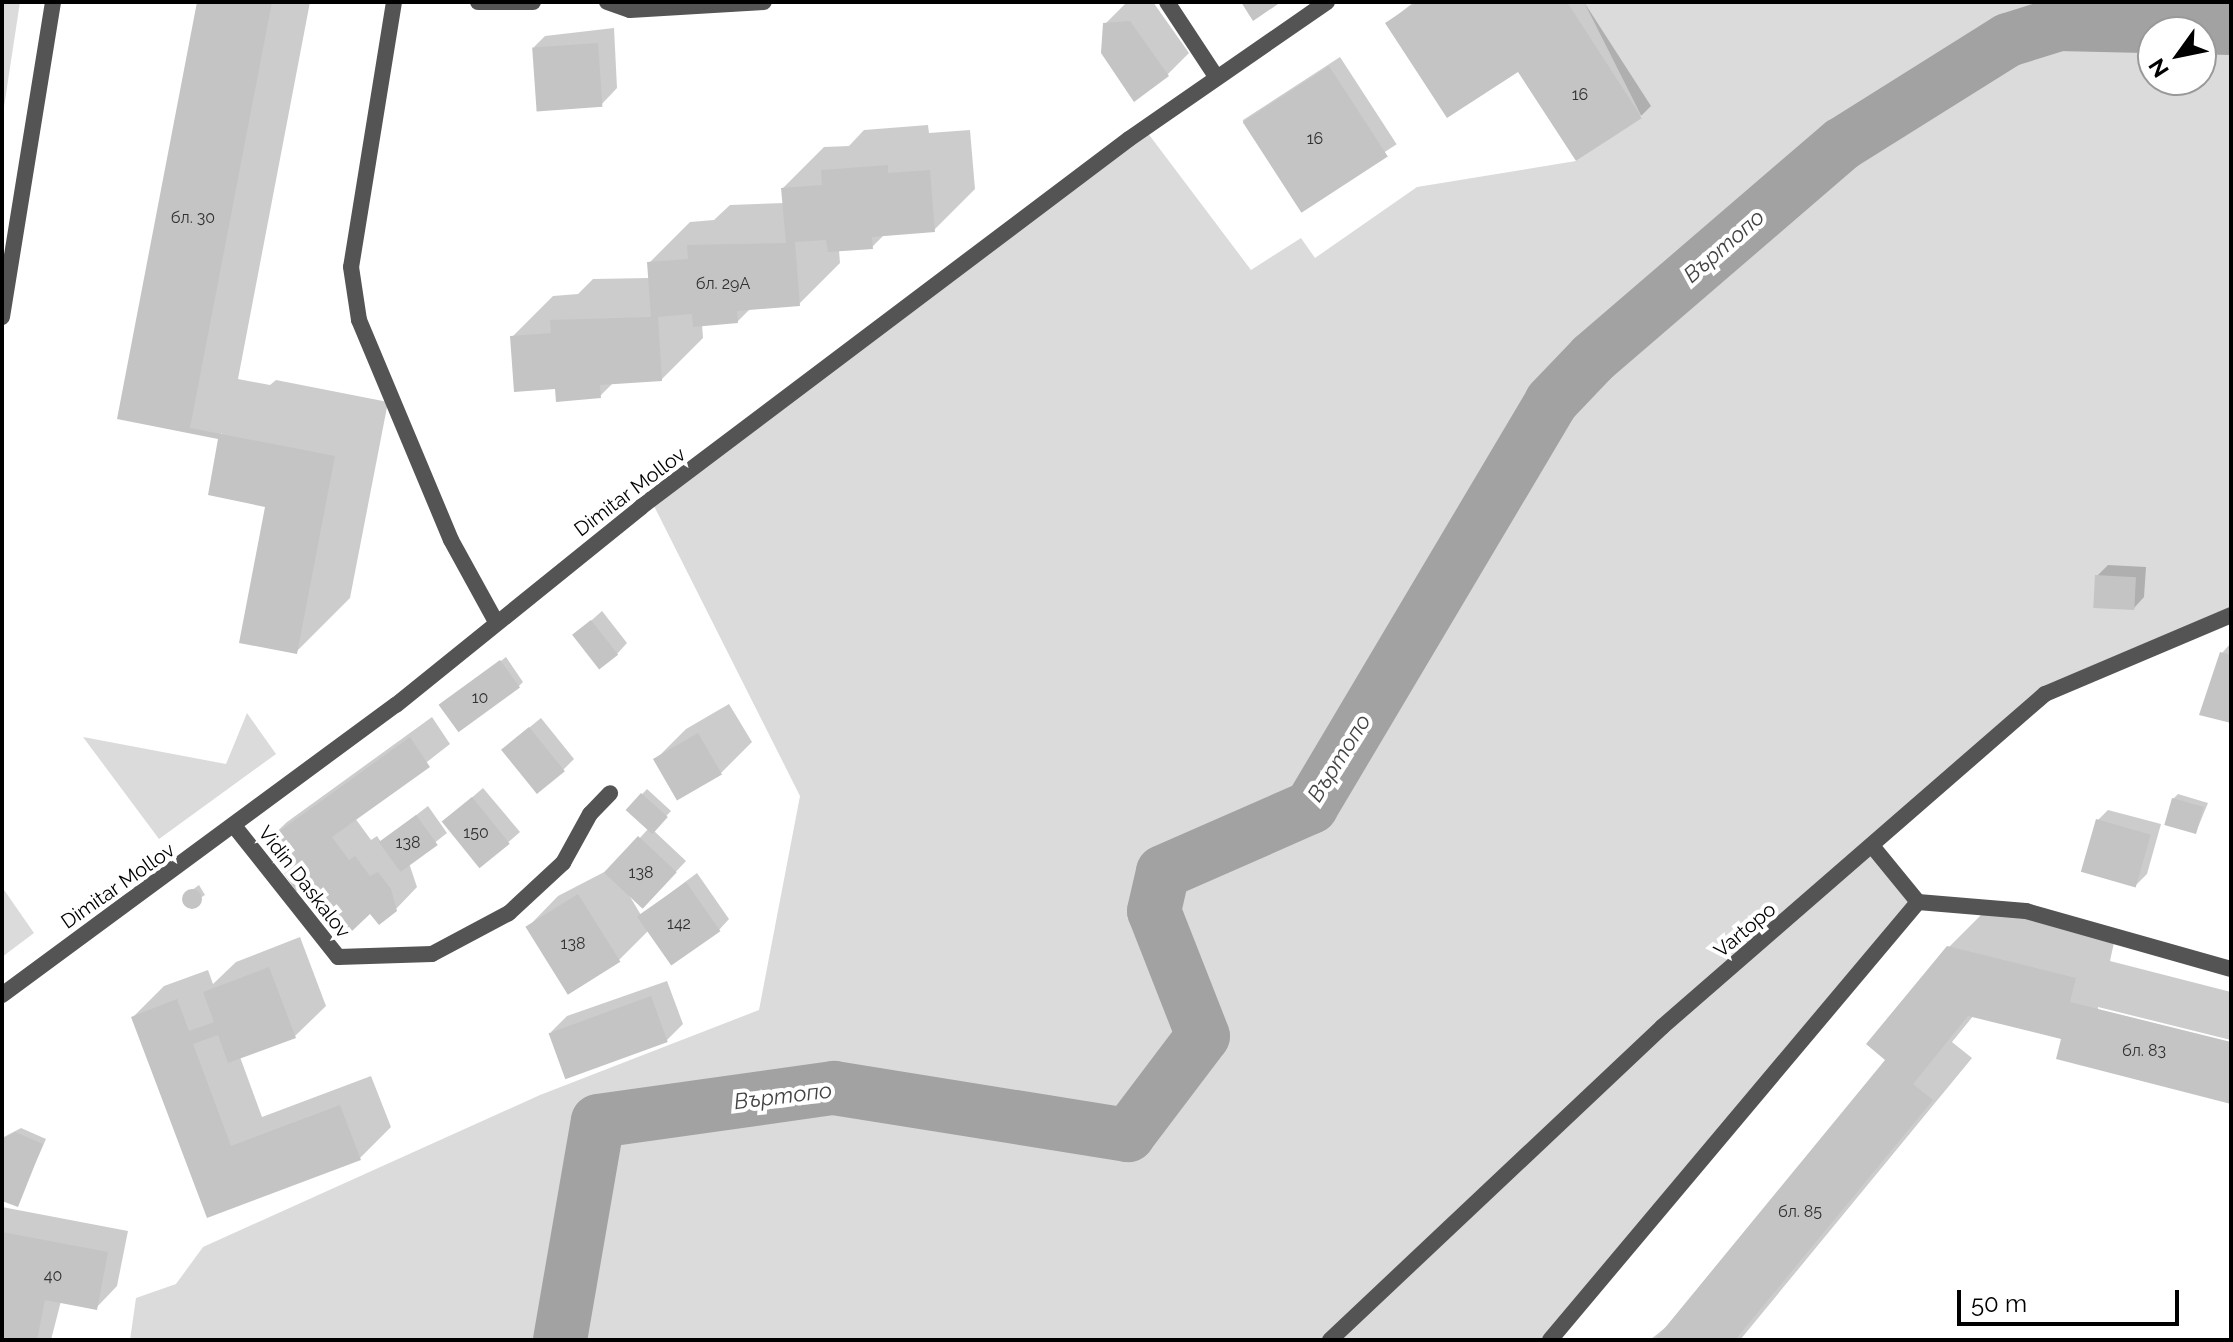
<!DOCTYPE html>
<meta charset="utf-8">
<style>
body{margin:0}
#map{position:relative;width:2233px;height:1342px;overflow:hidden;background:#fff;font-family:Raleway,sans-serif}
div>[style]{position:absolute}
.green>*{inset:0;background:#dbdbdb}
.shadow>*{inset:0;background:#0003;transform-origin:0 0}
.river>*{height:54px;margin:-27px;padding:0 27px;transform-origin:27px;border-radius:27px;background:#a2a2a2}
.building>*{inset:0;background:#c4c4c4;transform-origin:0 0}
.round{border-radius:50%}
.street>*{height:16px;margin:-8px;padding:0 8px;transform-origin:8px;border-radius:8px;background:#545454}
span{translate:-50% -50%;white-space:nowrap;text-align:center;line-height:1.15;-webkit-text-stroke:8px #fff;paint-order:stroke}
.number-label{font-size:16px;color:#313131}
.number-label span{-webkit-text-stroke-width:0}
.street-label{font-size:20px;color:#000}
.water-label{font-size:22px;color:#434343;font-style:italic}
.frame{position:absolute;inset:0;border:4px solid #000;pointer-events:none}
.north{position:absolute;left:2137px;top:16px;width:80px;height:80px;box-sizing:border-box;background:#fff;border:2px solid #999;border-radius:50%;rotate:237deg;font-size:22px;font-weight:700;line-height:32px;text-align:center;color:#000}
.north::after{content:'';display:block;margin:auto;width:28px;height:36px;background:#000;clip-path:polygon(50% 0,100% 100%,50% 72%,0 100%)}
.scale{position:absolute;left:1957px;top:1290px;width:222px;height:36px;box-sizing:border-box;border:4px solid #000;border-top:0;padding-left:10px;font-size:24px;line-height:28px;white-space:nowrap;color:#000;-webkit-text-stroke:6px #fff;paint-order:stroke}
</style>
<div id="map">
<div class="green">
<i style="clip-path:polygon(2px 2px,20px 2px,2px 120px)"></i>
<i style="clip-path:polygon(evenodd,1584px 2px,2231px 2px,2231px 615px,2045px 694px,1873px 847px,1918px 902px,1550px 1340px,130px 1340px,136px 1298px,176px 1284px,203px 1247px,540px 1095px,759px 1010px,800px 796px,651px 500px,1144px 128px,1251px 270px,1301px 238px,1315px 258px,1417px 187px,1576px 161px,1642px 117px,1584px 2px,2153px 32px,2201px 32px,2201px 80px,2153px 80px,2153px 32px)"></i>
<i style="clip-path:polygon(247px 713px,276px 754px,159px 839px,83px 737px,226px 764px)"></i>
<i style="clip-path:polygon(2px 887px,34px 933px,2px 957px)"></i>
</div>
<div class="shadow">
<i style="clip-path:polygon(199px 2px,310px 2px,238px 379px,270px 385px,276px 380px,388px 402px,350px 598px,296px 652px,268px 505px,210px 494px,222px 433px,218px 437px,119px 418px)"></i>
<i style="clip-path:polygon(1127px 2px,1153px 2px,1189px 53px,1167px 75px,1105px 24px)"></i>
<i style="clip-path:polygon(1414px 2px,1584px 2px,1651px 106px,1641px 116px,1387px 23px)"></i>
<i style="clip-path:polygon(614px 28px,617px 88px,601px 105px,534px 47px,545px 36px)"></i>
<i style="left:1340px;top:57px;width:104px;height:116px;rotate:57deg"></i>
<i style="clip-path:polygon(928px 125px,929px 133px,970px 130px,975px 189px,934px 230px,885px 234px,872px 247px,839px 250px,840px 263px,799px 304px,751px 308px,737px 322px,702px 324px,703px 338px,662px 379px,614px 382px,600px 396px,557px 386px,512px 337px,553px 296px,578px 294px,593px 279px,650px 278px,649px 263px,690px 222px,714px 220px,730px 205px,785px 203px,783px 188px,824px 147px,849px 146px,864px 130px)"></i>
<i style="clip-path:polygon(2108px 565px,2146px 567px,2144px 597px,2134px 608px,2097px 576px)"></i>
<i style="clip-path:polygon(602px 611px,627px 643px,617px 654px,575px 635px)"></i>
<i style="clip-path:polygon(2231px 643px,2231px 721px,2222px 653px)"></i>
<i style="clip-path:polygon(506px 657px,523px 682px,519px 686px,447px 703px)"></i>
<i style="clip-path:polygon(729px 704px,752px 742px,721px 773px,655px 760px,686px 729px)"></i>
<i style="clip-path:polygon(432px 717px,450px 744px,355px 818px,371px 840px,377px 836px,381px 842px,428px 806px,447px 833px,409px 863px,417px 887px,396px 909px,370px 911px,310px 879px,265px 843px,287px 822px)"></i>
<i style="clip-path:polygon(541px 718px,574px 759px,563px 770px,514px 740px)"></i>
<i style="clip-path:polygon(483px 788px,520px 832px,481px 866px,455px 812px)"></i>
<i style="clip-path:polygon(647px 789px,671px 811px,653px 830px,686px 861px,653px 896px,629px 895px,641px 915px,697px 873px,729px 919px,719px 930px,649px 930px,619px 960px,568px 992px,528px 927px,558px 896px,612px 868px,649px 828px,628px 809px)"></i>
<i style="clip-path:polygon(2178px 794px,2208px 803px,2196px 832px,2173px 799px)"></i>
<i style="clip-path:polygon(2108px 810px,2161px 824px,2147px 874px,2136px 885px,2098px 820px)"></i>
<i style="clip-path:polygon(199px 885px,205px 895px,189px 905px,184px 896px)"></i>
<i style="clip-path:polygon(1990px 906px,2115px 938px,2110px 961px,2231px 992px,2231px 1040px,2098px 1007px,2098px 1011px,2231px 1045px,2231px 1102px,2063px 1038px,1974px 1015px,1952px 1042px,1972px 1058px,1740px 1340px,1650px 1340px,1672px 1322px,1888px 1060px,1949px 947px)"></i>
<i style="clip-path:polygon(300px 937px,326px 1006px,295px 1036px,240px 1057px,262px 1117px,371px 1076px,391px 1127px,360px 1158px,208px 1215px,133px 1017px,164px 986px,208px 970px,213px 984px,236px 962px)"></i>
<i style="clip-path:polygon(667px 981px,683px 1024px,667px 1040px,551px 1032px,567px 1016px)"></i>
<i style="clip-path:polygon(21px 1128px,46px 1139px,17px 1205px,2px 1199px,2px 1138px)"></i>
<i style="clip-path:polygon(2px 1207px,128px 1231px,117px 1286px,96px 1308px,61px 1301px,51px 1340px,2px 1340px)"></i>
</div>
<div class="river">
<i style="left:560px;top:1340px;width:222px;rotate:-80.2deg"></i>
<i style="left:598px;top:1121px;width:238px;rotate:-8deg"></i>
<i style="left:834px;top:1088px;width:298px;rotate:9.1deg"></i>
<i style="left:1128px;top:1135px;width:124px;rotate:-52.9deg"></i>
<i style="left:1203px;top:1036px;width:134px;rotate:-111.4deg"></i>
<i style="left:1154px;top:911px;width:40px;rotate:-77deg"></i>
<i style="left:1163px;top:872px;width:162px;rotate:-23.7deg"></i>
<i style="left:1311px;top:807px;width:471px;rotate:-59.3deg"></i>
<i style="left:1551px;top:402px;width:61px;rotate:-46.3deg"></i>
<i style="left:1593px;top:358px;width:328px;rotate:-40.7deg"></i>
<i style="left:1842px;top:144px;width:196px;rotate:-32.1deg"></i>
<i style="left:2008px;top:40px;width:53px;rotate:-17.4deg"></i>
<i style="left:2059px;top:24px;width:172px;rotate:1.3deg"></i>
</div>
<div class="building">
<i style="clip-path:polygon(197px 2px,272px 2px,190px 428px,335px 456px,297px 654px,239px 643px,265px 507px,208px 495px,218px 439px,117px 419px)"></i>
<i style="clip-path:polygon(1241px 2px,1281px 2px,1253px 21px)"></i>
<i style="clip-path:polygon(1417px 2px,1567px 2px,1642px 118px,1576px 161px,1518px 72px,1447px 118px,1385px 23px)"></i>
<i style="clip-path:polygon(1130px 21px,1169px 76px,1134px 102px,1101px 53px,1103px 23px)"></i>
<i style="left:598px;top:43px;width:64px;height:66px;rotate:86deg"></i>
<i style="left:1329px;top:66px;width:108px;height:103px;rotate:57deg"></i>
<i style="clip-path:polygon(888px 165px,888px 173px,930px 170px,935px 232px,872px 237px,873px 249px,828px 252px,826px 240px,795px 242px,800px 306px,737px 311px,738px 323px,693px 327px,692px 314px,658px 317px,662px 381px,600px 385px,601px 398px,556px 402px,555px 389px,514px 392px,510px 336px,551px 333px,550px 320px,651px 317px,647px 262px,688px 259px,687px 245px,786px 243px,781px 188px,822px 185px,821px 170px)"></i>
<i style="left:2095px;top:575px;width:41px;height:33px;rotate:3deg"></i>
<i style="left:591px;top:620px;width:44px;height:24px;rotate:52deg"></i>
<i style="clip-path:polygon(2220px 652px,2231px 655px,2231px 723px,2199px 715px)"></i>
<i style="left:500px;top:660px;width:34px;height:76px;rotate:54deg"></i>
<i style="left:529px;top:727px;width:57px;height:36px;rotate:51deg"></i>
<i style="left:698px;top:733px;width:48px;height:52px;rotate:60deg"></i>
<i style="clip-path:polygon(410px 737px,430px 767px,332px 837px,349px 860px,355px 856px,370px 876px,378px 872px,391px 889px,397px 911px,379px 925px,370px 914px,352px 931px,343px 931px,309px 882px,296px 891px,263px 843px)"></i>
<i style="left:641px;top:793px;width:36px;height:23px;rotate:42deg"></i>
<i style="left:472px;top:797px;width:60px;height:39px;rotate:51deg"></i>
<i style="left:2172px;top:798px;width:33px;height:28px;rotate:16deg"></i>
<i style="left:416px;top:815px;width:37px;height:46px;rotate:54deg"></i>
<i style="left:2096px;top:819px;width:57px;height:55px;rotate:16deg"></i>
<i style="left:638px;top:836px;width:53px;height:50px;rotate:43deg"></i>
<i style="left:686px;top:882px;width:60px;height:60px;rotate:55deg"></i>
<i class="round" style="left:182px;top:889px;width:20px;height:20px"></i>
<i style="left:578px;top:894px;width:80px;height:62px;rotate:58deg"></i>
<i style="clip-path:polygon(1947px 946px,2076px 978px,2070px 1002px,2231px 1042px,2231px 1104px,2056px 1059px,2061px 1039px,1968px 1016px,1913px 1084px,1933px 1100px,1735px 1340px,1655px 1340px,1885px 1060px,1866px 1044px)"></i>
<i style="clip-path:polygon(269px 967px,296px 1038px,228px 1063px,218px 1035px,193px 1044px,231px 1146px,340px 1105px,361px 1160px,207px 1218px,131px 1017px,177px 999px,189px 1031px,214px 1022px,203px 992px)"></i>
<i style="left:651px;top:996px;width:49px;height:109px;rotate:70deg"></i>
<i style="clip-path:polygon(15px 1132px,43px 1144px,18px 1207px,2px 1201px,2px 1139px)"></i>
<i style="clip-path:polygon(2px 1232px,108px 1252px,97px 1310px,45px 1300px,37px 1340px,2px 1340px)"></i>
</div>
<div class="street">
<i style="left:394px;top:2px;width:268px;rotate:99.2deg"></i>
<i style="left:351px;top:267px;width:54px;rotate:81.4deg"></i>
<i style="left:359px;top:320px;width:238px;rotate:67.3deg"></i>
<i style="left:451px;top:540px;width:94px;rotate:61.2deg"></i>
<i style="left:478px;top:2px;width:55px"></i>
<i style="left:607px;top:2px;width:24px;rotate:19deg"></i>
<i style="left:630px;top:10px;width:134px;rotate:-3.4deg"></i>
<i style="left:1167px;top:2px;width:87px;rotate:56.7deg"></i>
<i style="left:2px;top:317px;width:319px;rotate:-80.8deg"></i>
<i style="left:235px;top:827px;width:166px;rotate:51.6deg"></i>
<i style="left:338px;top:957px;width:94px;rotate:-1.8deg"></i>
<i style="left:432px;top:954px;width:87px;rotate:-28deg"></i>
<i style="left:509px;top:913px;width:74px;rotate:-42.8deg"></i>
<i style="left:563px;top:863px;width:56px;rotate:-61.1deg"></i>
<i style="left:590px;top:814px;width:29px;rotate:-46deg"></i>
<i style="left:1873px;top:847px;width:71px;rotate:50.7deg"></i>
<i style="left:1918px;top:902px;width:108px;rotate:4.8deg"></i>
<i style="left:2026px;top:911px;width:213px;rotate:15.8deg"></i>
<i style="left:2px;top:995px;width:489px;rotate:-36.4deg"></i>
<i style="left:396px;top:705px;width:315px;rotate:-38.9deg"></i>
<i style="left:641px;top:507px;width:611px;rotate:-37.02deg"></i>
<i style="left:1129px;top:139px;width:241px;rotate:-34.7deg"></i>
<i style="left:1330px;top:1340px;width:456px;rotate:-43.3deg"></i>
<i style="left:1662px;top:1027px;width:508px;rotate:-41.01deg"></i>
<i style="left:2045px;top:694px;width:202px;rotate:-23deg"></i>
<i style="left:1550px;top:1340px;width:572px;rotate:-49.96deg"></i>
</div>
<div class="number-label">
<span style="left:1580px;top:95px">16</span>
<span style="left:1315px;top:139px">16</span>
<span style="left:193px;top:218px">бл. 30</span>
<span style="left:723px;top:284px">бл. 29А</span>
<span style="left:480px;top:698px">10</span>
<span style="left:476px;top:833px">150</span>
<span style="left:408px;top:843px">138</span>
<span style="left:641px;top:873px">138</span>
<span style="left:679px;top:924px">142</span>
<span style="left:573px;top:944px">138</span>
<span style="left:2144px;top:1051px">бл. 83</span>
<span style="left:1800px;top:1212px">бл. 85</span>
<span style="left:53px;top:1276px">40</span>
</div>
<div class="street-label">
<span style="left:630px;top:492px;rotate:-37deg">Dimitar Mollov</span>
<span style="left:304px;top:882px;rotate:52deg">Vidin Daskalov</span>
<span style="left:118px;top:886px;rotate:-35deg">Dimitar Mollov</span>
<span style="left:1745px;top:930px;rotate:-40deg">Vartopo</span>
</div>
<div class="water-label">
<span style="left:1724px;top:246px;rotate:-41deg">Въртопо</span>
<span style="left:1339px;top:758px;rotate:-58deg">Въртопо</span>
<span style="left:783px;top:1096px;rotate:-7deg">Въртопо</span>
</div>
<div class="frame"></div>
<div class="north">N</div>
<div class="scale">50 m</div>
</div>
